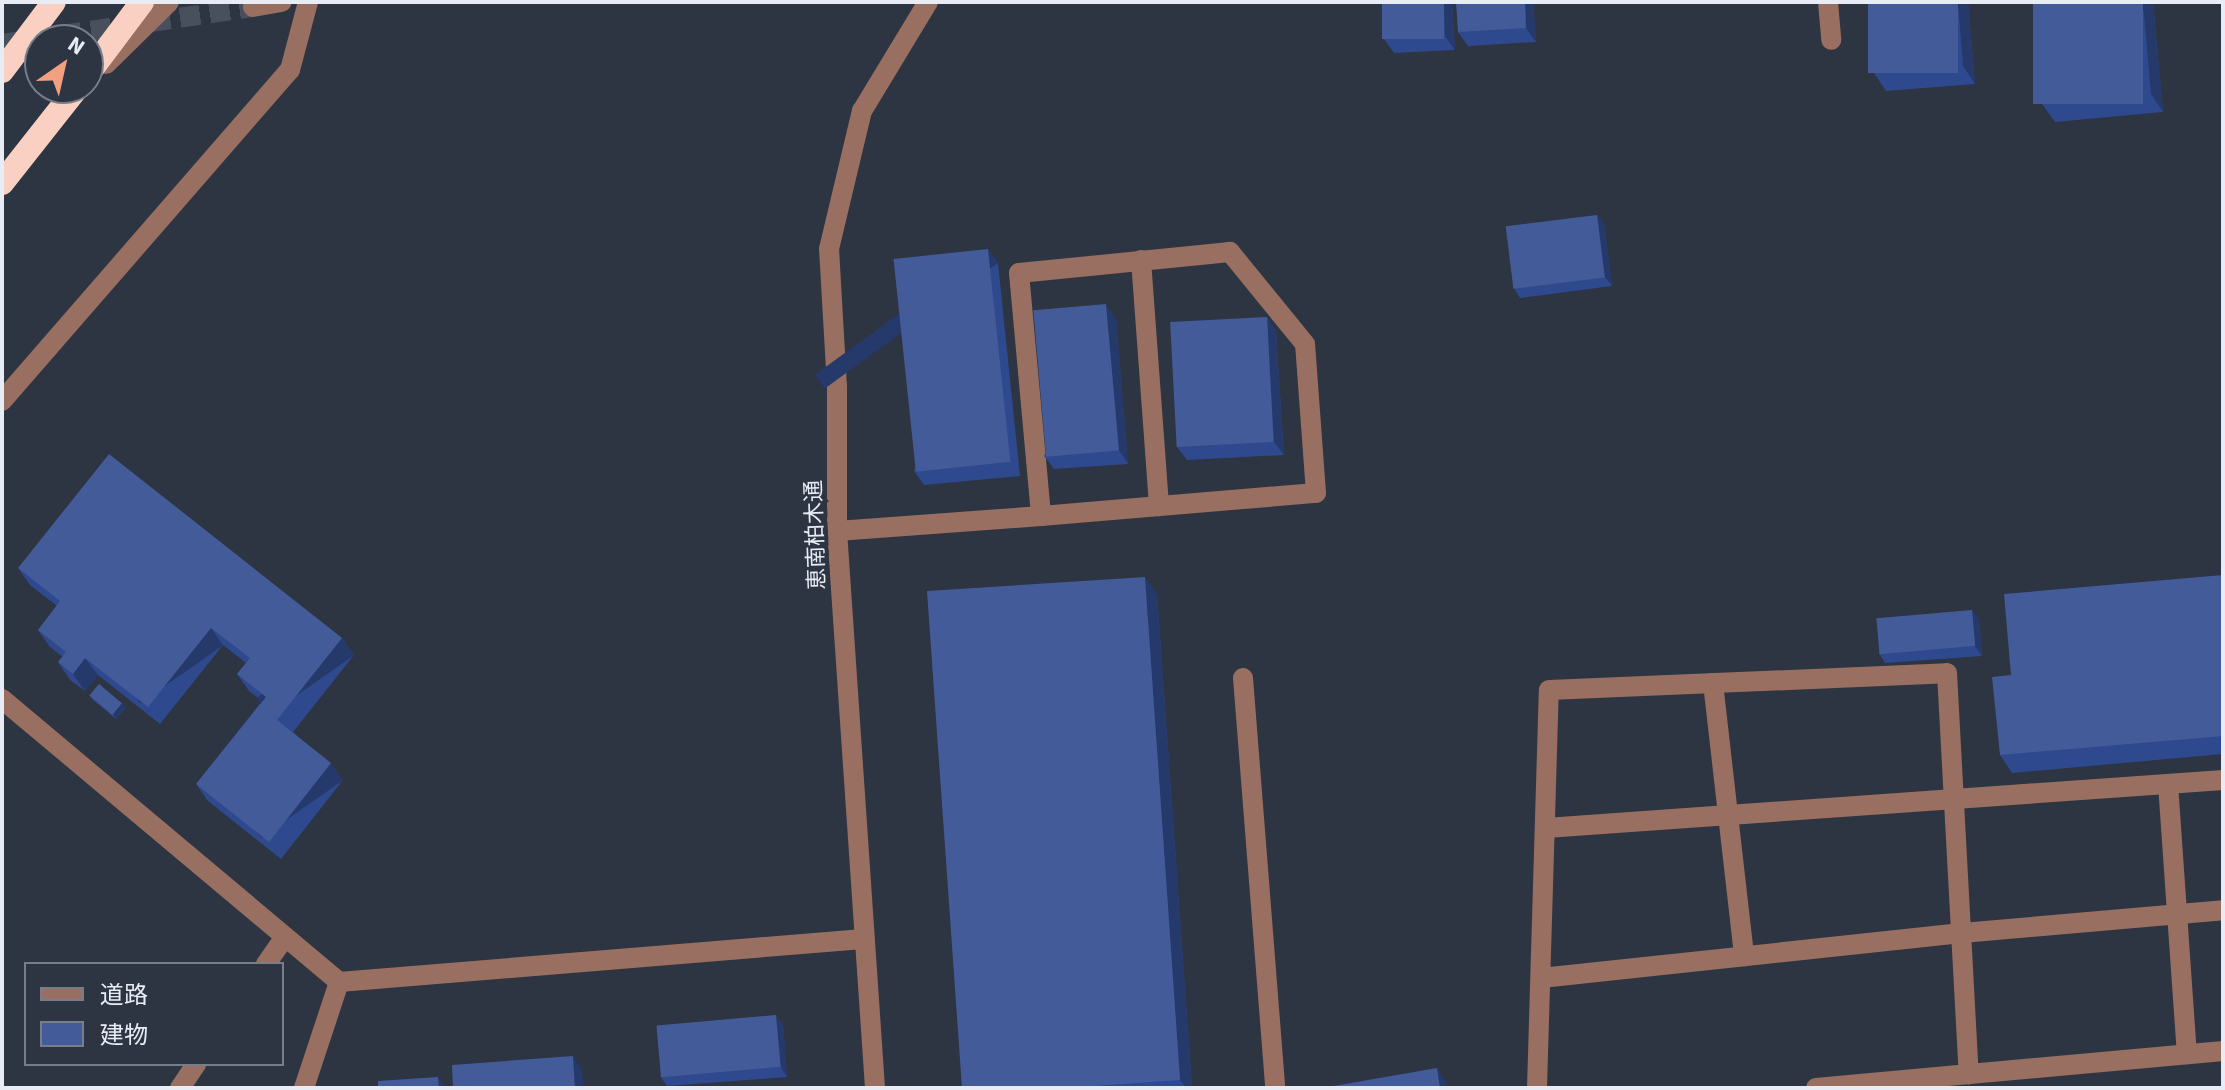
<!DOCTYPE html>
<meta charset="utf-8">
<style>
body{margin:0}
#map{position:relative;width:2225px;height:1090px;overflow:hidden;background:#2d3442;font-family:"Source Sans 3","Noto Sans JP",sans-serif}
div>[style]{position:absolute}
.minor-tunnel>*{height:20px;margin-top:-10px;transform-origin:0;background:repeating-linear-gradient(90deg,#49505d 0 20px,transparent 0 30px)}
.minor>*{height:20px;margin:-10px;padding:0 10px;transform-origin:10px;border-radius:10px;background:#986f60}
.highway>*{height:24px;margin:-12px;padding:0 12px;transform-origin:12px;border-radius:12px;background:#f9d0c1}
.wall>*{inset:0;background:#2f498e}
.shaded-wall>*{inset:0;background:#26396b;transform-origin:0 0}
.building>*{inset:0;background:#435b99;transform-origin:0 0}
span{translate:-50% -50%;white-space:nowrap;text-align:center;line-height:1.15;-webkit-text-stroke:8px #2d3442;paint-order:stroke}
.street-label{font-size:22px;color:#e7ecf5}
.frame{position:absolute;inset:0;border:4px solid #e7ecf5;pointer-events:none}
.legend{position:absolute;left:24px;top:962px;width:260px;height:104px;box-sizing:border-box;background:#2d3442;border:2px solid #777e8a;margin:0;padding:10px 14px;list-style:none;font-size:24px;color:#e7ecf5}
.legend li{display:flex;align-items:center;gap:16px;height:40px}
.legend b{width:40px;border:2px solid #777e8a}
.north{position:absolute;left:24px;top:24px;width:80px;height:80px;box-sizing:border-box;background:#2d3442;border:2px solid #777e8a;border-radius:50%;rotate:34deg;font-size:22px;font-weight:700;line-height:32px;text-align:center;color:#e7ecf5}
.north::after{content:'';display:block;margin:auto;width:28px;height:36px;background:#f2a080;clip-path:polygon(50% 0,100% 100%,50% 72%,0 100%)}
</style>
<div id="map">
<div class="minor-tunnel">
<i style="left:2px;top:44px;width:254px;rotate:-8.4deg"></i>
</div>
<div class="minor">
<i style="left:1828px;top:2px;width:38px;rotate:85deg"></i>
<i style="left:253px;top:7px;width:29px;rotate:-10deg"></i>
<i style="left:106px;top:64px;width:88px;rotate:-44.5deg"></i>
<i style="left:1141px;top:260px;width:247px;rotate:85.8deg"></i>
<i style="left:2px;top:401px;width:439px;rotate:-49deg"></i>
<i style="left:290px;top:70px;width:70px;rotate:-75.2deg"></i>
<i style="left:837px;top:531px;width:205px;rotate:-4.2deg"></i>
<i style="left:1041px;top:516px;width:276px;rotate:-4.8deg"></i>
<i style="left:1316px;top:493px;width:149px;rotate:-94.2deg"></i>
<i style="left:1305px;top:344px;width:119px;rotate:-129.2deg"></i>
<i style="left:1230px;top:252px;width:212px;rotate:174.3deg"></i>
<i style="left:1019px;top:273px;width:244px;rotate:84.8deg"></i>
<i style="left:1243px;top:678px;width:411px;rotate:85.5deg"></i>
<i style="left:1713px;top:683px;width:275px;rotate:83.5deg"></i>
<i style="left:2px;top:699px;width:440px;rotate:40deg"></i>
<i style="left:2168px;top:784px;width:271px;rotate:86deg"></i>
<i style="left:1546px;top:828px;width:679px;rotate:-4.06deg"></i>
<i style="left:266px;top:964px;width:33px;rotate:-55deg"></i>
<i style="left:1541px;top:978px;width:423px;rotate:-6.1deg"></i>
<i style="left:1962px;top:933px;width:262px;rotate:-5deg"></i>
<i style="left:180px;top:1088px;width:29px;rotate:-56deg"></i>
<i style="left:304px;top:1088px;width:112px;rotate:-71.7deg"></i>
<i style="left:339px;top:982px;width:526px;rotate:-4.69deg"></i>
<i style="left:875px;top:1088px;width:558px;rotate:-93.9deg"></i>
<i style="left:837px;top:531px;width:144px;rotate:-90deg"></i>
<i style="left:837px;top:387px;width:138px;rotate:-93.3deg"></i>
<i style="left:829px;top:249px;width:142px;rotate:-76.6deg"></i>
<i style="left:862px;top:111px;width:127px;rotate:-58.8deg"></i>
<i style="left:1537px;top:1088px;width:398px;rotate:-88.3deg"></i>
<i style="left:1549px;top:690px;width:398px;rotate:-2.4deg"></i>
<i style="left:1947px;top:673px;width:402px;rotate:86.9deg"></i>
<i style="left:1816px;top:1088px;width:409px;rotate:-5.2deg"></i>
</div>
<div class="highway">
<i style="left:2px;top:71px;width:86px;rotate:-53deg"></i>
<i style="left:88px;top:74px;width:90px;rotate:-53.1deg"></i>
<i style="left:2px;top:183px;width:121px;rotate:-51.7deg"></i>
</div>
<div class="wall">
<i style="clip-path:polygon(1452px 2px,1455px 50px,1394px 53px,1384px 39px)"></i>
<i style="clip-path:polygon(1533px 2px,1536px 42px,1468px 46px,1458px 32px)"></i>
<i style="clip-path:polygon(1968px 2px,1975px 84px,1886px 91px,1874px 73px)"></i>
<i style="clip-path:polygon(2153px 2px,2163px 112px,2055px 122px,2042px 104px)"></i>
<i style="clip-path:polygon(1597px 215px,1604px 224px,1612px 286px,1520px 298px,1514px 288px)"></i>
<i style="clip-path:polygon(988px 249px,998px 263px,1020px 476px,924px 485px,914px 471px)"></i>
<i style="clip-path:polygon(1267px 317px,1276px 331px,1284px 455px,1187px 460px,1177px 447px)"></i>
<i style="clip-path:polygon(1116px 318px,1128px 464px,1054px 469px,1044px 456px)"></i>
<i style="clip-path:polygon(18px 568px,342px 638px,354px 655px,293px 732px,343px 780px,281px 859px,208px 801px,196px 784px,262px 701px,249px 691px,237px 674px,246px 663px,223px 645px,160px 724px,98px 675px,85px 691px,70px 680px,58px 662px,63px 657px,50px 647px,38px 630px,57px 606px,30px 585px)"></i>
<i style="clip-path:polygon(2223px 575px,2223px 754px,2012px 773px,2000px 755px,2011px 675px)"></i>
<i style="clip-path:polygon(1157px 594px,1192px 1088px,962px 1088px)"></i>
<i style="clip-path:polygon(1972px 610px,1979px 620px,1982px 656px,1885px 663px,1879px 653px)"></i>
<i style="clip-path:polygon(90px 696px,126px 708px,116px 719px,93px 700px)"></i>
<i style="clip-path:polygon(783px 1025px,787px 1077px,667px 1086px,660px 1076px)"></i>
</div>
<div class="shaded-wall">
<i style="clip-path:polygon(1444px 2px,1452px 2px,1455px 50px,1445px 36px)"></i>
<i style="clip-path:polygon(1525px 2px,1533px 2px,1536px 42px,1526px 28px)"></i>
<i style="clip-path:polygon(1958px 2px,1968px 2px,1975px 84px,1963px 66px)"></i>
<i style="clip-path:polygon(2143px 2px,2153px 2px,2163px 112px,2151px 94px)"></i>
<i style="clip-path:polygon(1597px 215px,1604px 224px,1612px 286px,1605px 277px)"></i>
<i style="left:988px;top:249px;width:17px;height:214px;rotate:54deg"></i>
<i style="clip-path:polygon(1106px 304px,1116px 318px,1128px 464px,1119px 450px)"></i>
<i style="clip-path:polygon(1267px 317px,1276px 331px,1284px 455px,1274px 442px)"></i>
<i style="clip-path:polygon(1145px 577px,1157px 594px,1192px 1088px,1186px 1088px,1180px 1080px)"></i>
<i style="clip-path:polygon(1972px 610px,1979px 620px,1982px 656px,1975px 646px)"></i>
<i style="left:211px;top:628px;width:21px;height:101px;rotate:55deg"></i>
<i style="left:342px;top:638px;width:21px;height:105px;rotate:55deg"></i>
<i style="clip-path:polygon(85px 658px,98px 675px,85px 691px,73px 674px)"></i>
<i style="clip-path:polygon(122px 703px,126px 708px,116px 719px,113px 714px)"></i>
<i style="left:331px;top:763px;width:21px;height:100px;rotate:55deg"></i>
<i style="clip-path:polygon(776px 1015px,783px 1025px,787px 1077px,781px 1067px)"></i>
<i style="clip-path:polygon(573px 1056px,582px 1070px,584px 1088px,575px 1088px)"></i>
<i style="clip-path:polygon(1437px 1068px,1446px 1082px,1447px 1088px,1440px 1088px)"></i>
<i style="clip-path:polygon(438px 1077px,445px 1087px,445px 1088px,439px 1088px)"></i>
</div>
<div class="building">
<i style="left:1382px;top:2px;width:62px;height:37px"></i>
<i style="clip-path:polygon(1456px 2px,1525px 2px,1526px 28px,1458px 32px)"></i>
<i style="left:1868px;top:2px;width:90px;height:71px"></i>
<i style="left:2033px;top:2px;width:110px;height:102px"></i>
<i style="left:1597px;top:215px;width:63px;height:92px;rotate:83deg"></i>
<i style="left:988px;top:249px;width:214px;height:95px;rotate:84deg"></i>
<i style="left:1106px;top:304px;width:147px;height:73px;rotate:85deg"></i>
<i style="left:1267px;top:317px;width:125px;height:97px;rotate:87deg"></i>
<i style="clip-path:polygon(109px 454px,342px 638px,277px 720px,331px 763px,269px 842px,196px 784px,266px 697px,237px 674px,250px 658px,211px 628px,148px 707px,85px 658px,73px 674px,58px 662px,66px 652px,38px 630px,60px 601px,18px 568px)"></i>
<i style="clip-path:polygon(2223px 575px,2223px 736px,2000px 755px,1992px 677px,2011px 675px,2004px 594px)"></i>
<i style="clip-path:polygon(1145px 577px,1180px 1080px,1067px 1088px,962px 1088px,927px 591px)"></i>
<i style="left:1972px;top:610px;width:36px;height:96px;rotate:85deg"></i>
<i style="left:99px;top:684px;width:30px;height:15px;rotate:40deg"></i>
<i style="left:776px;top:1015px;width:52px;height:120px;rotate:85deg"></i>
<i style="clip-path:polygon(573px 1056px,575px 1088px,453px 1088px,452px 1065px)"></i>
<i style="clip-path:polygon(1437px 1068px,1440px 1088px,1322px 1088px)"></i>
<i style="clip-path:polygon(438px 1077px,439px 1088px,378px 1088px,378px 1081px)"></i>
</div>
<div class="street-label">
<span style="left:816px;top:535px;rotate:-92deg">恵南柏木通</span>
</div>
<div class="frame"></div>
<ul class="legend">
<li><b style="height:10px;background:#986f60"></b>道路</li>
<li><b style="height:22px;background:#435b99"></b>建物</li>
</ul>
<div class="north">N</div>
</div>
